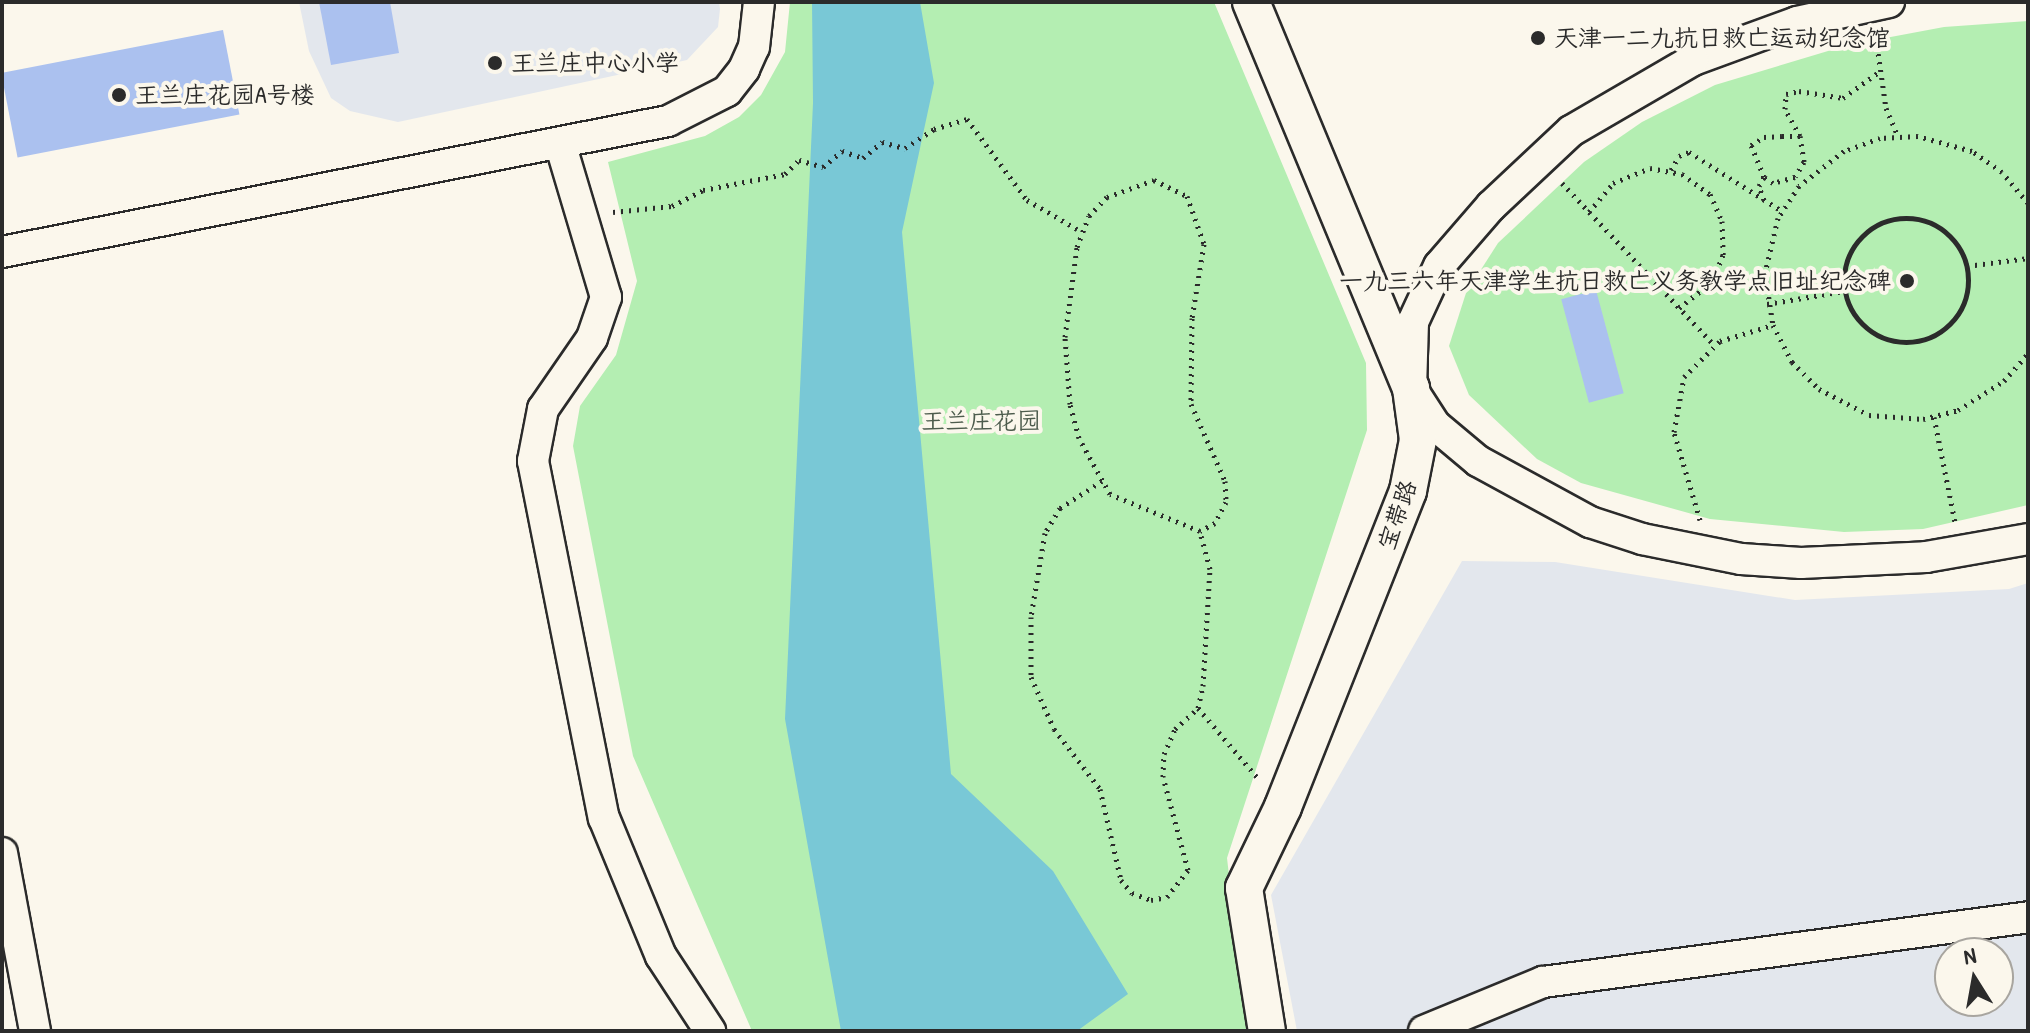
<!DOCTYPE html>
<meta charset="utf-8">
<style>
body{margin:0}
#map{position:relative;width:2030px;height:1033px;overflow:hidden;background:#fbf7ec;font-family:"Patrick Hand","LXGW WenKai TC",sans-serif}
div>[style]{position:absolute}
.built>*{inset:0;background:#e3e7ed}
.green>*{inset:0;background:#b4eeb2}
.water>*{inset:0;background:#79c8d6}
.building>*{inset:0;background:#abc1ef;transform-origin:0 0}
.path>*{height:5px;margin-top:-2.5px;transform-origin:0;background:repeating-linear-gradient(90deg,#2b2b2b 0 2px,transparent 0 8px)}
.path>.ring{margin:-2.5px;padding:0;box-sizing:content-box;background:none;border:5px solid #2b2b2b;border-radius:50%}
.roads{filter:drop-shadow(2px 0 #2b2b2b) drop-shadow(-2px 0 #2b2b2b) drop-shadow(0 2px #2b2b2b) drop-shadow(0 -2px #2b2b2b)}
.minor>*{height:30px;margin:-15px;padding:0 15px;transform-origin:15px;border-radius:15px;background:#fbf7ec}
.tertiary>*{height:36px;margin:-18px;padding:0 18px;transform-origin:18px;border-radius:18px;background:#fbf7ec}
.dots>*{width:22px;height:22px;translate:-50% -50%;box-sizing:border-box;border:4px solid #fbf7ec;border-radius:50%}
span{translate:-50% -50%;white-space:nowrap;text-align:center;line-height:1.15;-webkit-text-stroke:8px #fbf7ec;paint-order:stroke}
.poi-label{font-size:24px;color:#2b2b2b}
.left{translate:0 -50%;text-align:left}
.right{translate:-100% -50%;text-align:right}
.park-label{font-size:24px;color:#4d5c4d}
.street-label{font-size:24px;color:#2b2b2b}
.frame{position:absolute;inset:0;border:4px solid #2b2b2b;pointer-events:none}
.north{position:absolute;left:1934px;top:937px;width:80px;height:80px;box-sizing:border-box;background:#fbf7ec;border:2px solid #a8a59f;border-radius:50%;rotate:349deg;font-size:22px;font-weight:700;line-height:32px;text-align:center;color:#2b2b2b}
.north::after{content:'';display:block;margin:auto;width:28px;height:36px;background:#2b2b2b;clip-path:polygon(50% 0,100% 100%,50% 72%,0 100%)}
</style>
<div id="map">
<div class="built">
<i style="clip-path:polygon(299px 2px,719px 2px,720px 9px,718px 27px,687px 60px,398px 122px,350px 111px,331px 98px,309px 51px)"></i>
<i style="clip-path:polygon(evenodd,1462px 561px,1555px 562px,1795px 600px,2009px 589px,2028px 583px,2028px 1031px,1297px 1031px,1271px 895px,1462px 561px,1950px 953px,1998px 953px,1998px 1001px,1950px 1001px,1950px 953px)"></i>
</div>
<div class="green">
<i style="clip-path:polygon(790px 2px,1214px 2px,1366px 363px,1367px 430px,1227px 858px,1247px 1031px,752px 1031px,633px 756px,573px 446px,580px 406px,616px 355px,637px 281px,608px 162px,705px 136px,739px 117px,761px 95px,785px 52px)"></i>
<i style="clip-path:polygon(2028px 21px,2028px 505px,1923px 529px,1844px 532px,1710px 519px,1581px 483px,1537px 459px,1469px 395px,1449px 346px,1466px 293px,1498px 243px,1584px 162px,1642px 122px,1715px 85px,1848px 45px,1944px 27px)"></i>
</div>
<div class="water">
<i style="clip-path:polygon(812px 2px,920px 2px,934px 83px,902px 232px,951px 774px,1053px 871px,1128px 994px,1077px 1031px,841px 1031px,785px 719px,813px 103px)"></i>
</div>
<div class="building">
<i style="clip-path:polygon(319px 2px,390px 2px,399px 53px,331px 65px)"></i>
<i style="left:223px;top:30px;width:86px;height:226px;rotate:79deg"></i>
<i style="left:1596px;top:290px;width:107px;height:36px;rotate:75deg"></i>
</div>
<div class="path">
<i style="left:1876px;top:38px;width:71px;rotate:81.9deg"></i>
<i style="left:1886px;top:108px;width:30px;rotate:67deg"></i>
<i style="left:1782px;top:136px;width:18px"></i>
<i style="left:1800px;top:136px;width:26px;rotate:81deg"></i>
<i style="left:1804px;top:162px;width:17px;rotate:121deg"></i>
<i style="left:1795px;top:177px;width:23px;rotate:165deg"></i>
<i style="left:1773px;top:183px;width:11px;rotate:-146deg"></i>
<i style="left:1764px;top:177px;width:35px;rotate:-112deg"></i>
<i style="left:1751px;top:145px;width:15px;rotate:-32deg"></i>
<i style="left:1764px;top:137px;width:18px;rotate:-3deg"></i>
<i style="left:1800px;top:136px;width:31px;rotate:-119deg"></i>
<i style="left:1785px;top:109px;width:15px;rotate:-86deg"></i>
<i style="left:1786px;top:94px;width:13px;rotate:-13deg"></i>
<i style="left:1799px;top:91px;width:45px;rotate:9deg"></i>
<i style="left:1843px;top:98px;width:46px;rotate:-36.1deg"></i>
<i style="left:1671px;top:170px;width:16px;rotate:-60deg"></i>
<i style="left:1679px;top:156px;width:11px;rotate:-22deg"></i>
<i style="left:1689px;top:152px;width:110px;rotate:32.4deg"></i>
<i style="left:1154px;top:180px;width:37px;rotate:26deg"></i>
<i style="left:1187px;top:196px;width:51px;rotate:70.5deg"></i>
<i style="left:1204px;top:244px;width:75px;rotate:99.2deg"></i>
<i style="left:1192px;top:318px;width:86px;rotate:90.7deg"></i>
<i style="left:1191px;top:404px;width:84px;rotate:66.2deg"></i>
<i style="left:1225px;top:481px;width:21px;rotate:87deg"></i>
<i style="left:1226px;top:502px;width:24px;rotate:118deg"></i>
<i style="left:1215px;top:523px;width:17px;rotate:152deg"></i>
<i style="left:1200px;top:531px;width:97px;rotate:-157.7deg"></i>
<i style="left:1110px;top:494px;width:64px;rotate:-119deg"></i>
<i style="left:1079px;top:438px;width:35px;rotate:-105deg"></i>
<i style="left:1070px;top:404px;width:67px;rotate:-94.3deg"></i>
<i style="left:1065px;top:337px;width:91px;rotate:-82.4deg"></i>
<i style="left:1077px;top:247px;width:33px;rotate:-69deg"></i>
<i style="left:1089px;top:216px;width:26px;rotate:-47deg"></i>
<i style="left:1107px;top:197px;width:50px;rotate:-19.9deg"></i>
<i style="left:1562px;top:183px;width:222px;rotate:46.8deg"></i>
<i style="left:1764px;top:200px;width:15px;rotate:-110deg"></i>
<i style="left:1759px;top:186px;width:10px;rotate:-61deg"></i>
<i style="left:2028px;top:203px;width:40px;rotate:-130deg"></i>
<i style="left:2002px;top:172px;width:37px;rotate:-145deg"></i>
<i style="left:1972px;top:151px;width:56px;rotate:-164.5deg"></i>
<i style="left:1918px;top:136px;width:38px;rotate:177deg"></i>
<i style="left:1880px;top:138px;width:38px;rotate:160deg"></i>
<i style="left:1844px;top:151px;width:57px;rotate:142.1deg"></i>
<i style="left:1799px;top:186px;width:38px;rotate:123deg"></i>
<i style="left:1778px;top:218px;width:57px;rotate:103.3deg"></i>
<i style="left:1765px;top:273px;width:53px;rotate:81.3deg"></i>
<i style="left:1773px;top:325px;width:42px;rotate:62.8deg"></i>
<i style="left:1792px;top:362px;width:38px;rotate:45deg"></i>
<i style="left:1819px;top:389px;width:56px;rotate:27.5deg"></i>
<i style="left:1869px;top:415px;width:54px;rotate:4.2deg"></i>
<i style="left:1923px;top:419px;width:36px;rotate:-14deg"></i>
<i style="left:1958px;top:410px;width:54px;rotate:-32.2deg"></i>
<i style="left:2004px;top:381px;width:37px;rotate:-49deg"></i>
<i style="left:613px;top:212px;width:59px;rotate:-5.8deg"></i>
<i style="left:672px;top:206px;width:35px;rotate:-27deg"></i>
<i style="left:703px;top:190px;width:84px;rotate:-11deg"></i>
<i style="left:785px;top:174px;width:20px;rotate:-45deg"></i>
<i style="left:799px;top:160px;width:25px;rotate:16deg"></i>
<i style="left:823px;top:167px;width:25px;rotate:-40deg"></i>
<i style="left:842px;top:151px;width:22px;rotate:18deg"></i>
<i style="left:863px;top:158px;width:25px;rotate:-40deg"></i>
<i style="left:882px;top:142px;width:24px;rotate:15deg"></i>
<i style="left:905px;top:148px;width:35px;rotate:-33deg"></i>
<i style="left:934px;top:129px;width:34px;rotate:-17deg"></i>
<i style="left:967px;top:119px;width:101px;rotate:53.5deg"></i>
<i style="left:1027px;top:200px;width:58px;rotate:30.1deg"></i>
<i style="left:1589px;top:212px;width:38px;rotate:-50deg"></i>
<i style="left:1613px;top:183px;width:40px;rotate:-22deg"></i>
<i style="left:1650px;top:168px;width:33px;rotate:11deg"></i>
<i style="left:1682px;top:174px;width:34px;rotate:36deg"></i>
<i style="left:1710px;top:194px;width:30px;rotate:66deg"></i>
<i style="left:1722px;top:221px;width:34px;rotate:88deg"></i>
<i style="left:1723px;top:255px;width:29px;rotate:112deg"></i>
<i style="left:1712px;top:282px;width:42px;rotate:141.8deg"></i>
<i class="ring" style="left:1844px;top:218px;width:119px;height:119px"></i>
<i style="left:1967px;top:266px;width:62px;rotate:-7.5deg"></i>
<i style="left:1767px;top:304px;width:78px;rotate:-9.6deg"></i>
<i style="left:1934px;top:417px;width:107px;rotate:78.7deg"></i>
<i style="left:1102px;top:481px;width:50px;rotate:147.3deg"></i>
<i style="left:1060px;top:508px;width:29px;rotate:121deg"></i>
<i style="left:1045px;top:533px;width:85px;rotate:99.5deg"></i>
<i style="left:1031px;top:617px;width:60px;rotate:90deg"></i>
<i style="left:1031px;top:677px;width:57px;rotate:66.1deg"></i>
<i style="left:1054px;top:729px;width:76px;rotate:52.5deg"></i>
<i style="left:1100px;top:789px;width:93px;rotate:77deg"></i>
<i style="left:1121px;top:880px;width:17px;rotate:50deg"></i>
<i style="left:1132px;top:893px;width:20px;rotate:20deg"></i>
<i style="left:1151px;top:900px;width:16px;rotate:-11deg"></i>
<i style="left:1167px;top:897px;width:34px;rotate:-52deg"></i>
<i style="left:1188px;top:870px;width:96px;rotate:-105deg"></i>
<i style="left:1163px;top:777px;width:23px;rotate:-88deg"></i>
<i style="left:1164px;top:754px;width:27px;rotate:-66deg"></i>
<i style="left:1175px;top:729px;width:31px;rotate:-42deg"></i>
<i style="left:1198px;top:708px;width:23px;rotate:-77deg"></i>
<i style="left:1203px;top:686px;width:117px;rotate:-86.6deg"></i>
<i style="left:1210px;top:569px;width:39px;rotate:-105deg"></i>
<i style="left:1700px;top:520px;width:92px;rotate:-106.5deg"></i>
<i style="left:1674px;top:432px;width:56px;rotate:-79.7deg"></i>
<i style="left:1684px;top:377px;width:51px;rotate:-45deg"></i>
<i style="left:1720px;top:341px;width:55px;rotate:-16.8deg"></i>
<i style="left:1198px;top:708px;width:91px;rotate:49.5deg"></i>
</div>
<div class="roads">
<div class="minor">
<i style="left:1889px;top:2px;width:94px;rotate:167.7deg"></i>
<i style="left:1797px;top:22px;width:111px;rotate:159.9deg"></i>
<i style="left:1693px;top:60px;width:141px;rotate:149.8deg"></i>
<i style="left:1571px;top:131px;width:110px;rotate:136.8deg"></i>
<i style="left:1491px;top:206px;width:79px;rotate:130.9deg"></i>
<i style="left:1439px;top:266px;width:62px;rotate:114.9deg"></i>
<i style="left:1413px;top:322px;width:66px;rotate:91.7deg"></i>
<i style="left:1411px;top:388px;width:44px;rotate:57deg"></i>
<i style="left:1435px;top:425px;width:56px;rotate:39.9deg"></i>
<i style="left:1478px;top:461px;width:128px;rotate:28.6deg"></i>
<i style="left:1590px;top:522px;width:55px;rotate:18.1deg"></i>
<i style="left:1642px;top:539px;width:101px;rotate:11.4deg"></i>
<i style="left:1741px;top:559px;width:60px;rotate:3.8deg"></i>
<i style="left:1801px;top:563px;width:125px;rotate:-2.7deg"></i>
<i style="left:1926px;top:557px;width:104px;rotate:-10deg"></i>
<i style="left:560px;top:143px;width:161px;rotate:73.4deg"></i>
<i style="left:606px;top:297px;width:43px;rotate:108.9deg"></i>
<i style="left:592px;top:338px;width:86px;rotate:124.6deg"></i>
<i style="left:543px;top:409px;width:53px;rotate:100.9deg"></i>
<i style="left:533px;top:461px;width:364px;rotate:78.8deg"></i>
<i style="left:604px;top:818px;width:149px;rotate:67.6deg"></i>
<i style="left:661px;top:956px;width:90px;rotate:56.8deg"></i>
<i style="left:2px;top:252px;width:679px;rotate:-11.13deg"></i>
<i style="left:668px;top:121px;width:66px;rotate:-27deg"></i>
<i style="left:727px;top:91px;width:28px;rotate:-52deg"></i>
<i style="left:744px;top:69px;width:24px;rotate:-66deg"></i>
<i style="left:754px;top:47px;width:45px;rotate:-83.7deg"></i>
<i style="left:2px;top:853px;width:181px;rotate:79.5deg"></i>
<i style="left:1424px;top:1031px;width:129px;rotate:-22.4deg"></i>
<i style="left:1543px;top:982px;width:489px;rotate:-7.6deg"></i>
</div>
<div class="tertiary">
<i style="left:1251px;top:2px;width:418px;rotate:67.5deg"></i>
<i style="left:1411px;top:388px;width:52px;rotate:82.3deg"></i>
<i style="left:1418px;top:440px;width:52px;rotate:101.1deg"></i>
<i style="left:1408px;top:491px;width:340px;rotate:111.6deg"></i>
<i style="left:1283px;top:807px;width:90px;rotate:115.7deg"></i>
<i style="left:1244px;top:888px;width:145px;rotate:80.9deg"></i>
</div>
</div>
<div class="dots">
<i style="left:1538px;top:38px;background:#2b2b2b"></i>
<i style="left:495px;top:63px;background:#2b2b2b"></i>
<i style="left:119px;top:95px;background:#2b2b2b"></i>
<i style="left:1907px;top:281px;background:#2b2b2b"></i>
</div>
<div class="poi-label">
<span class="left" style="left:1554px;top:38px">天津一二九抗日救亡运动纪念馆</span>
<span class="left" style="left:511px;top:63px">王兰庄中心小学</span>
<span class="left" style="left:135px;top:95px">王兰庄花园A号楼</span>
<span class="right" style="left:1891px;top:281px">一九三六年天津学生抗日救亡义务教学点旧址纪念碑</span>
</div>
<div class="park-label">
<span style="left:981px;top:421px">王兰庄花园</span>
</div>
<div class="street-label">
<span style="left:1397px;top:515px;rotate:-71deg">宝带路</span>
</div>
<div class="frame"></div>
<div class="north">N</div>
</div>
